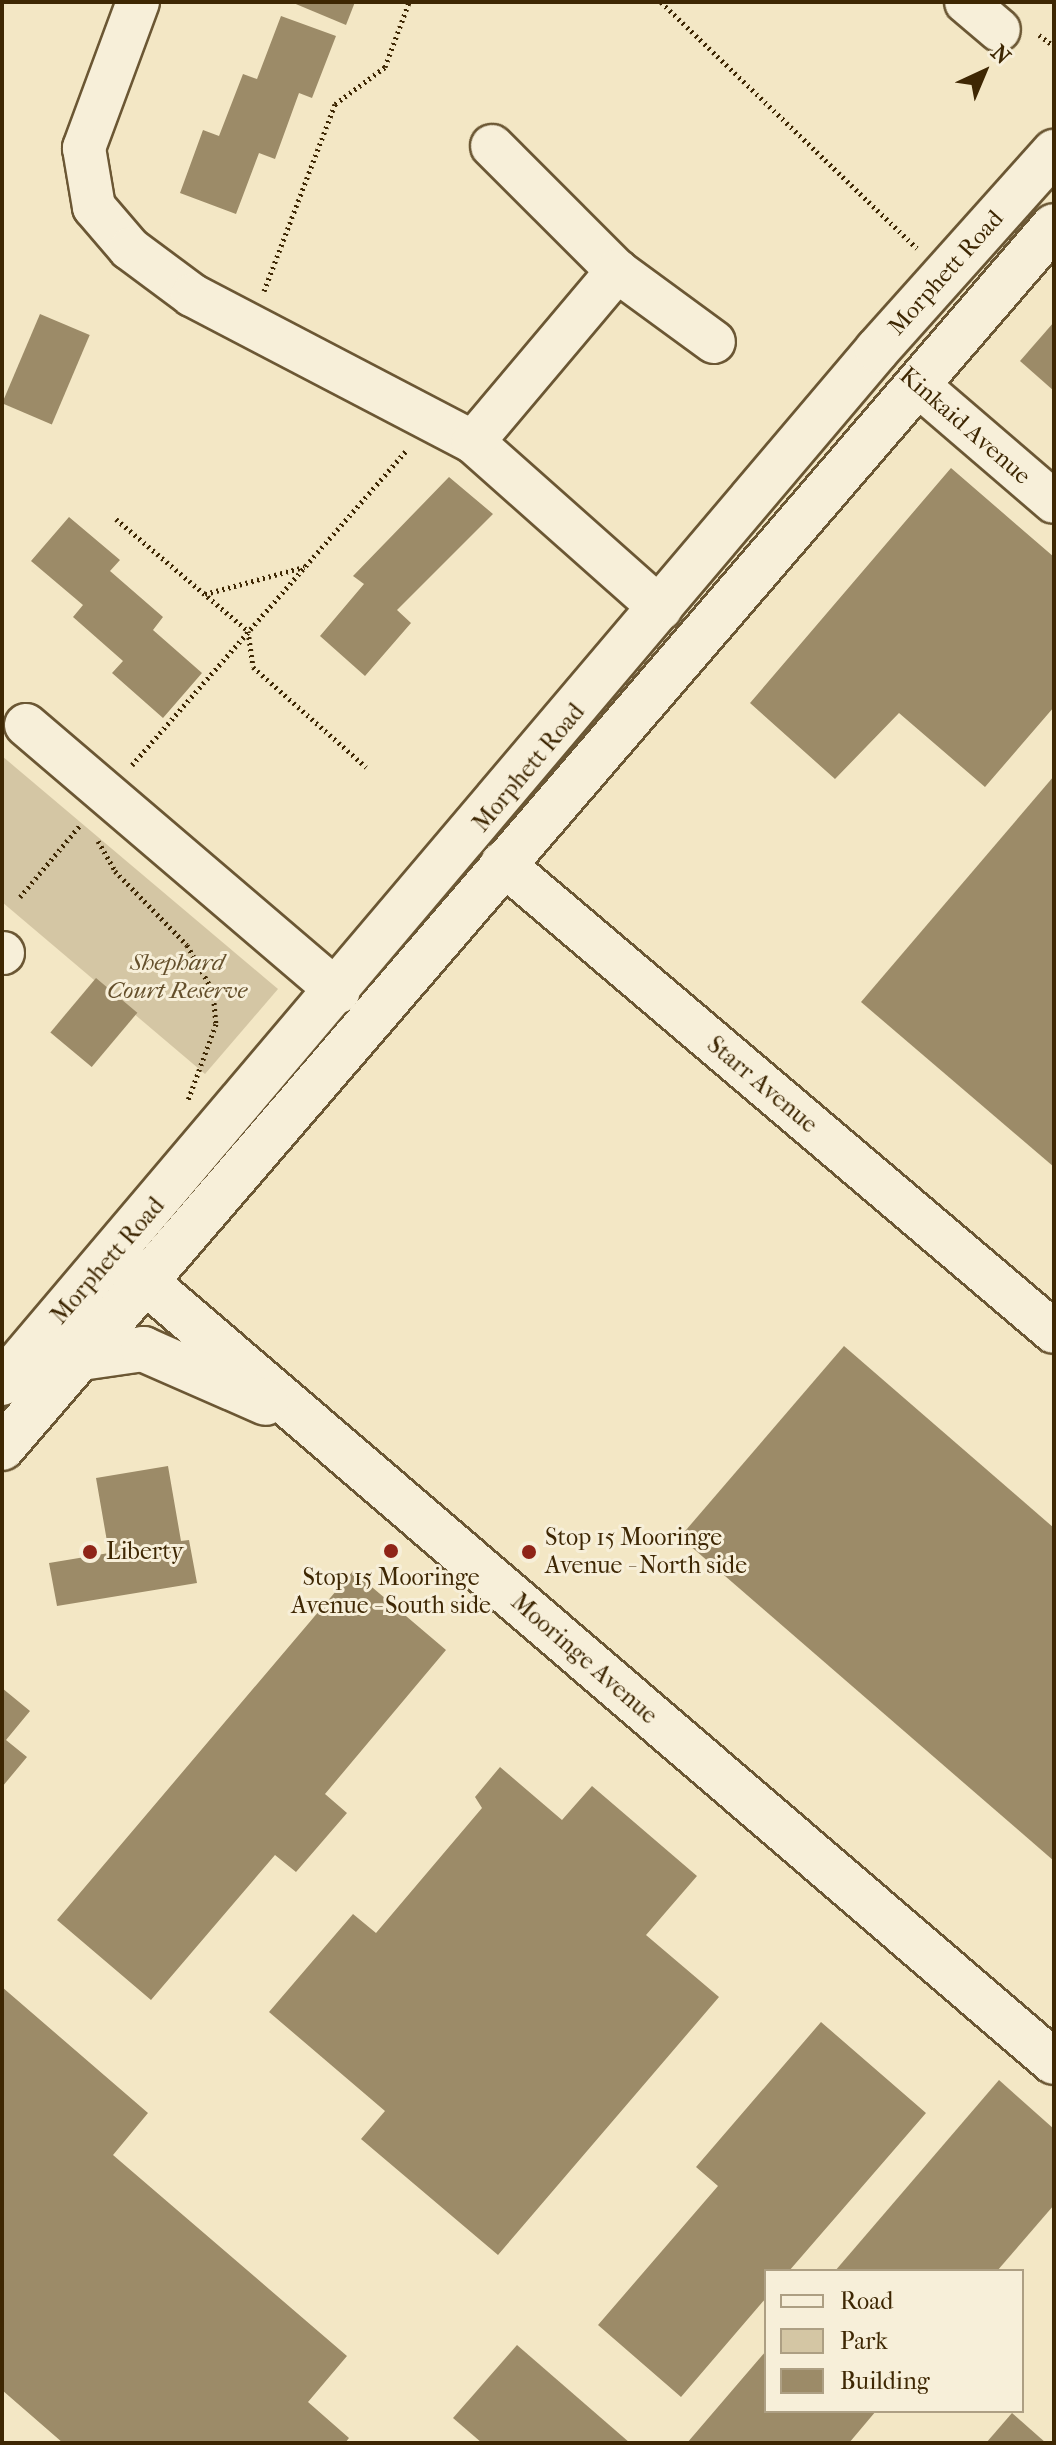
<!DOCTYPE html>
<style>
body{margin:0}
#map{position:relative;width:1056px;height:2445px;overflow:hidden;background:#f3e7c5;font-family:"IM FELL French Canon",serif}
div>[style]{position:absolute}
.green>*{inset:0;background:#d4c6a4}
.building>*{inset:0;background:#9c8b68;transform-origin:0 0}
.path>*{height:5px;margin-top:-2.5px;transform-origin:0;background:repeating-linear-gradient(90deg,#3e2703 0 2px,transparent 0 6px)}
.roads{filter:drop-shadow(2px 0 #6b5734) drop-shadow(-2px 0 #6b5734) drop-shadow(0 2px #6b5734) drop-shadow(0 -2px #6b5734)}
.minor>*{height:42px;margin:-21px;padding:0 21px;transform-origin:21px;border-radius:21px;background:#f7efd9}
.tertiary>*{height:44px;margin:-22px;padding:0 22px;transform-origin:22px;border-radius:22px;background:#f7efd9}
.dots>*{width:22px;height:22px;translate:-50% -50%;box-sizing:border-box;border:4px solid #f7efd9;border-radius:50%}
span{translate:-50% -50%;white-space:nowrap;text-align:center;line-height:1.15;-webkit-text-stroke:6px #f7efd9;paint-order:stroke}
.street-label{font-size:24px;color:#3e2703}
.park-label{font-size:24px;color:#644f2b;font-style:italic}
.poi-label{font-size:24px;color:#3e2703}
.left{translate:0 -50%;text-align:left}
.frame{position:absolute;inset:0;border:4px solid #3e2703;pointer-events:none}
.legend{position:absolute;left:764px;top:2269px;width:260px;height:144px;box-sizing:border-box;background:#f7efd9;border:2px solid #ad9f83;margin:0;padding:10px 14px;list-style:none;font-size:24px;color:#3e2703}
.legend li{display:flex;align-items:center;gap:16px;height:40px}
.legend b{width:40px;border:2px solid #ad9f83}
.north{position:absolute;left:944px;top:32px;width:80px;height:80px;-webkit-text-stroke:6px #f7efd9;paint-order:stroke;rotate:44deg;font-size:22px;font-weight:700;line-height:32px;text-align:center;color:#3e2703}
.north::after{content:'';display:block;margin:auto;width:28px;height:36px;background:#3e2703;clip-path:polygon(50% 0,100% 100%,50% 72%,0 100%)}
</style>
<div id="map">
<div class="green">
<i style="clip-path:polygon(2px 756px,278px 989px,205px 1074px,2px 902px)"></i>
</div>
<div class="building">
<i style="clip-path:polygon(291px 2px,355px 2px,346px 25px)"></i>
<i style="clip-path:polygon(281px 16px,336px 36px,312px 98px,299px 93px,275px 159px,259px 153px,236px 214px,180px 193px,203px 130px,219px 136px,243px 74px,257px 79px)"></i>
<i style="left:40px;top:314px;width:54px;height:97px;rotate:23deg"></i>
<i style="clip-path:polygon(1054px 322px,1054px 391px,1020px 361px)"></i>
<i style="clip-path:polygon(951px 468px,1054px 557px,1054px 707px,985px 787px,899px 713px,835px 779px,750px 703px)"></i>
<i style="clip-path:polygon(449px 477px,493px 514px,397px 610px,411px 623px,365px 676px,320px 636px,364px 584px,353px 576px)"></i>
<i style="clip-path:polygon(69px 517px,120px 560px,110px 571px,163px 617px,153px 630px,202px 673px,163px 718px,112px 673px,123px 661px,73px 617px,83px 605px,31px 561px)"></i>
<i style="clip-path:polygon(1054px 776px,1054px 1167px,861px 1002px)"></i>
<i style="left:96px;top:978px;width:54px;height:71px;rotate:40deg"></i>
<i style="clip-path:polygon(844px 1346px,1054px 1528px,1054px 1861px,680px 1537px)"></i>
<i style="clip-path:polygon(168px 1466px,181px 1541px,189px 1540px,197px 1583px,57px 1606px,49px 1563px,109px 1553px,96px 1478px)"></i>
<i style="clip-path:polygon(353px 1571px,446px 1650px,325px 1794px,347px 1813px,296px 1872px,275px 1855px,151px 2000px,57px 1920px)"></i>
<i style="clip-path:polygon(2px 1688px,30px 1711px,6px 1740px,27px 1757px,2px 1787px)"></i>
<i style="clip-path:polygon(500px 1767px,562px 1820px,592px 1786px,697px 1876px,646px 1935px,719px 1997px,498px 2255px,361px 2139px,385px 2111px,269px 2012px,353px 1914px,376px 1933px,482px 1808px,475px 1797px)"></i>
<i style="clip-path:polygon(2px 1987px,148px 2113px,113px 2155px,347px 2356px,308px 2402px,349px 2438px,345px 2443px,63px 2443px,2px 2390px)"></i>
<i style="clip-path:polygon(821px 2022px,926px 2113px,789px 2271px,766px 2271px,766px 2298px,681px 2397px,598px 2325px,718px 2186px,696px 2167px)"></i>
<i style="clip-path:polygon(999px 2080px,1054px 2129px,1054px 2205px,997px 2271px,835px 2271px)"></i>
<i style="clip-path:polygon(517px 2345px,630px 2443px,482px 2443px,453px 2418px)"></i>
<i style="clip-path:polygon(766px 2351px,766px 2411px,876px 2411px,849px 2443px,687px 2443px)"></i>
<i style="clip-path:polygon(1012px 2413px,1046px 2443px,986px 2443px)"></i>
</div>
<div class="path">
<i style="left:661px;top:2px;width:355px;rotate:43.9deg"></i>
<i style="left:1039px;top:35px;width:19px;rotate:36deg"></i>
<i style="left:264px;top:291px;width:200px;rotate:-69.2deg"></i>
<i style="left:335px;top:104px;width:62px;rotate:-36.5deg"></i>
<i style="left:385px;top:67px;width:69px;rotate:-69.7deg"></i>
<i style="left:116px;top:519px;width:173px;rotate:40.3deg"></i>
<i style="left:248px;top:631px;width:36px;rotate:82deg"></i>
<i style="left:253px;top:667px;width:151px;rotate:41.5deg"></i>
<i style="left:205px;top:594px;width:103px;rotate:-15.3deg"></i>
<i style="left:132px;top:765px;width:418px;rotate:-48.9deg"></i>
<i style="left:98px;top:841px;width:34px;rotate:60deg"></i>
<i style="left:115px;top:871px;width:103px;rotate:45.8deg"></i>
<i style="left:187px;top:945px;width:53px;rotate:60.5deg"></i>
<i style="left:213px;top:991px;width:33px;rotate:85deg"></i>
<i style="left:216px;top:1024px;width:81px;rotate:110.2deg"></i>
<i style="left:20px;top:897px;width:95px;rotate:-50.1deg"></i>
</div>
<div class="roads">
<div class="minor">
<i style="left:138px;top:2px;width:156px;rotate:110.3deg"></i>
<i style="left:84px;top:148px;width:60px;rotate:80.4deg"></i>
<i style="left:94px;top:207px;width:55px;rotate:49.4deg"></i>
<i style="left:130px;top:249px;width:77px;rotate:36.6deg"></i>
<i style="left:192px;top:295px;width:317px;rotate:27.6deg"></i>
<i style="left:473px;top:442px;width:251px;rotate:41.6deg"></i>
<i style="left:966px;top:2px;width:43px;rotate:40.3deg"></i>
<i style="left:492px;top:146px;width:177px;rotate:45deg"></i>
<i style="left:617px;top:271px;width:120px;rotate:36.2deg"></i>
<i style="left:918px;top:385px;width:179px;rotate:40.7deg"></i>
<i style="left:473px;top:442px;width:224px;rotate:-49.9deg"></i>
<i style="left:26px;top:725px;width:411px;rotate:40.5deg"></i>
<i style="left:502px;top:863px;width:724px;rotate:40.35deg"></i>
<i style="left:2px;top:953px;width:1px"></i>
</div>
<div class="tertiary">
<i style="left:126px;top:1265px;width:1223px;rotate:40.66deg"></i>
<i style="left:81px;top:1358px;width:63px;rotate:-8.3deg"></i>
<i style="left:143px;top:1349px;width:134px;rotate:23.7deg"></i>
<i style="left:2px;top:1383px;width:1354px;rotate:-49.73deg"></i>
<i style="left:877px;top:350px;width:266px;rotate:-48.2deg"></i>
<i style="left:2px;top:1448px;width:1612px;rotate:-49.28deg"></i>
</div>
</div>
<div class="dots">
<i style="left:391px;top:1551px;background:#8f2418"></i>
<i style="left:90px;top:1552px;background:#8f2418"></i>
<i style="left:529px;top:1552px;background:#8f2418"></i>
</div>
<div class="street-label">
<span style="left:946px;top:273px;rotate:-48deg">Morphett Road</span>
<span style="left:965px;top:426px;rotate:41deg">Kinkaid Avenue</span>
<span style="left:529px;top:768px;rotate:-50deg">Morphett Road</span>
<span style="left:762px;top:1085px;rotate:40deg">Starr Avenue</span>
<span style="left:108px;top:1261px;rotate:-49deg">Morphett Road</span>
<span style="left:584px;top:1659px;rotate:41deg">Mooringe Avenue</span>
</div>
<div class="park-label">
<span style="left:177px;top:977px">Shephard<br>Court Reserve</span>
</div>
<div class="poi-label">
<span class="left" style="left:545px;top:1552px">Stop 15 Mooringe<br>Avenue - North side</span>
<span class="left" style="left:106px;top:1552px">Liberty</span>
<span style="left:391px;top:1592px">Stop 15 Mooringe<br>Avenue - South side</span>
</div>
<div class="frame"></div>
<ul class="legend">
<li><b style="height:10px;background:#f7efd9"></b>Road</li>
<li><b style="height:22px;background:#d4c6a4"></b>Park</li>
<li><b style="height:22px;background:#9c8b68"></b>Building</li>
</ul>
<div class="north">N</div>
</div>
